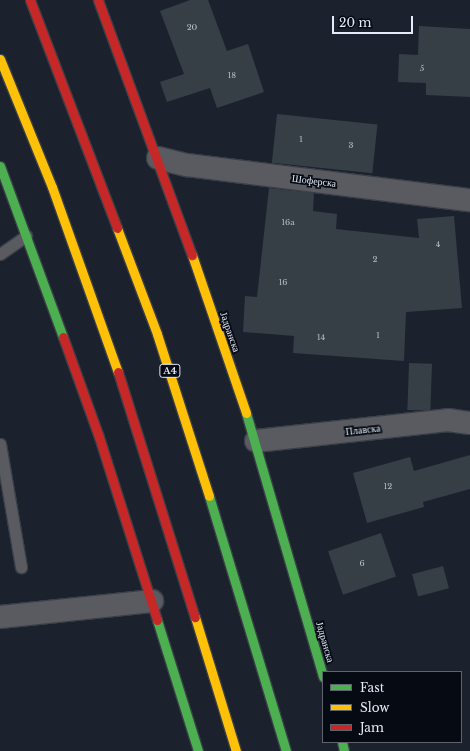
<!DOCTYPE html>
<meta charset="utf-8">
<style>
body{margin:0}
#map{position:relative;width:470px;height:751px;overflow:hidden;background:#1c222d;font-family:"Libre Baskerville",serif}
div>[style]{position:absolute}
.building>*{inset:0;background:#363e46;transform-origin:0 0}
.roads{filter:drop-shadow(1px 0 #3a3f48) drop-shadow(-1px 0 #3a3f48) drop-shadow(0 1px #3a3f48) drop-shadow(0 -1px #3a3f48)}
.lane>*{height:11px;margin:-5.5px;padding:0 5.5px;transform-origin:5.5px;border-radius:5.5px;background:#5a5b60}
.street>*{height:22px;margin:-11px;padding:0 11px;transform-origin:11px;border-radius:11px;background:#5a5b60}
.fast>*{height:9px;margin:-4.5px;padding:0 4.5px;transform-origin:4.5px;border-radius:4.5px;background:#4caf50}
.slow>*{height:9px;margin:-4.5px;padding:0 4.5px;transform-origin:4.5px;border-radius:4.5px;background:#ffc107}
.jam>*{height:9px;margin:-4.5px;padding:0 4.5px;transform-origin:4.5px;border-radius:4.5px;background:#c62828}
span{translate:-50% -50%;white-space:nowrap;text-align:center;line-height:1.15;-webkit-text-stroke:3.5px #060a13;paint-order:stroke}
.number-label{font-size:8px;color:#b8c0cd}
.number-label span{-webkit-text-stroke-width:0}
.shield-label span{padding:1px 3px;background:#060a13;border:1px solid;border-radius:3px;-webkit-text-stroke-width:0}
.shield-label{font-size:9px;color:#e4ecfa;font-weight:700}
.street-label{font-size:10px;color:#e4ecfa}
.legend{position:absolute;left:322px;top:671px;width:140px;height:72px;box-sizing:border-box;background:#060a13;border:1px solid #5f646f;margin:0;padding:5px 7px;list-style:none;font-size:12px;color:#e4ecfa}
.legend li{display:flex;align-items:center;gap:8px;height:20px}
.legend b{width:20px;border:1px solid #5f646f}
.scale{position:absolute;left:332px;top:16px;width:81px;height:18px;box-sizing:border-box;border:2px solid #e4ecfa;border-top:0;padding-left:5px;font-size:12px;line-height:14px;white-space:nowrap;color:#e4ecfa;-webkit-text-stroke:3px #060a13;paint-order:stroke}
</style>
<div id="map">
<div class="building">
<i style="clip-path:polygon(190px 0,208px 0,227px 51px,248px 44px,264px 92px,217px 108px,210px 88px,167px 102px,160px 82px,184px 74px,160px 11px)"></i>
<i style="clip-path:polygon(419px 26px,470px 29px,470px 97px,426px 95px,426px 83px,398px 82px,399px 54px,418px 55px)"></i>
<i style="left:277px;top:114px;width:101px;height:49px;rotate:6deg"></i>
<i style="clip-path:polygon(269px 188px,314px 193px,313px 211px,337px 214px,336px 229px,419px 238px,417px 219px,454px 216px,462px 308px,406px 312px,404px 361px,293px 353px,294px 336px,243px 332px,245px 296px,257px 297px)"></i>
<i style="left:409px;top:363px;width:23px;height:47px;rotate:2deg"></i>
<i style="clip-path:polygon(470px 455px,470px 489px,423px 502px,424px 507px,367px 523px,353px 473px,410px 457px,414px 471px)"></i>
<i style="left:381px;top:533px;width:46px;height:56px;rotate:71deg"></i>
<i style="left:443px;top:566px;width:23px;height:32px;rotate:75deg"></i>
</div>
<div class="roads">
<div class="lane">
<i style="left:0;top:254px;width:32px;rotate:-35deg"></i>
<i style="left:0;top:444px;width:125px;rotate:80.3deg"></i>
</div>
<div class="street">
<i style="left:158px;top:158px;width:30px;rotate:14deg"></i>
<i style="left:187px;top:165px;width:285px;rotate:7.1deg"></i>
<i style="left:256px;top:441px;width:193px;rotate:-6.2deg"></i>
<i style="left:448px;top:420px;width:22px;rotate:8deg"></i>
<i style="left:0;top:617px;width:153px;rotate:-6deg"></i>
</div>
<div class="fast">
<i style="left:0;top:166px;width:182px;rotate:69.8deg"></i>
<i style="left:246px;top:413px;width:275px;rotate:73.7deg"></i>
<i style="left:209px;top:496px;width:266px;rotate:73.2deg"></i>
<i style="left:157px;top:620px;width:137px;rotate:72.6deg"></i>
<i style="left:342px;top:742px;width:9px;rotate:77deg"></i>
</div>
<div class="slow">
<i style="left:0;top:59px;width:138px;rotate:67.9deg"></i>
<i style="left:52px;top:187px;width:196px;rotate:70.4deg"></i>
<i style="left:117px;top:228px;width:113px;rotate:69.3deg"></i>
<i style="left:157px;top:334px;width:170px;rotate:72.2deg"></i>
<i style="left:192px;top:255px;width:167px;rotate:71.1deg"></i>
<i style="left:195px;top:617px;width:140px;rotate:73deg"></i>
</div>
<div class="jam">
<i style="left:30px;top:0;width:244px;rotate:69.1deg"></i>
<i style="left:98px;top:0;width:272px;rotate:69.8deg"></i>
<i style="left:63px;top:337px;width:106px;rotate:70.2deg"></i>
<i style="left:99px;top:437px;width:192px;rotate:72.4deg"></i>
<i style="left:118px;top:372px;width:257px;rotate:72.6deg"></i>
</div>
</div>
<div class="number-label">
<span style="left:192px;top:28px">20</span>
<span style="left:422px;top:69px">5</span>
<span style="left:232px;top:76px">18</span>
<span style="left:301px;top:140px">1</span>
<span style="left:351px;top:146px">3</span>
<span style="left:288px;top:223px">16a</span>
<span style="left:438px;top:245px">4</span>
<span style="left:375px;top:260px">2</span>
<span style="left:283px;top:283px">16</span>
<span style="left:378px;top:336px">1</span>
<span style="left:321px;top:338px">14</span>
<span style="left:388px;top:487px">12</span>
<span style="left:362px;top:564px">6</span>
</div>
<div class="shield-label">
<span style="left:170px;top:371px">A4</span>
</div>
<div class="street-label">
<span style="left:314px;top:181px;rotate:7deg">Шоферска</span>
<span style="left:230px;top:332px;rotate:71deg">Јадранска</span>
<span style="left:363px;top:430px;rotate:-6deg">Плавска</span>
<span style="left:325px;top:642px;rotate:74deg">Јадранска</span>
</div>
<ul class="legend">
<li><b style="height:5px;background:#4caf50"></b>Fast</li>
<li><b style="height:5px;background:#ffc107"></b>Slow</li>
<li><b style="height:5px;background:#c62828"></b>Jam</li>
</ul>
<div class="scale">20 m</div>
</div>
